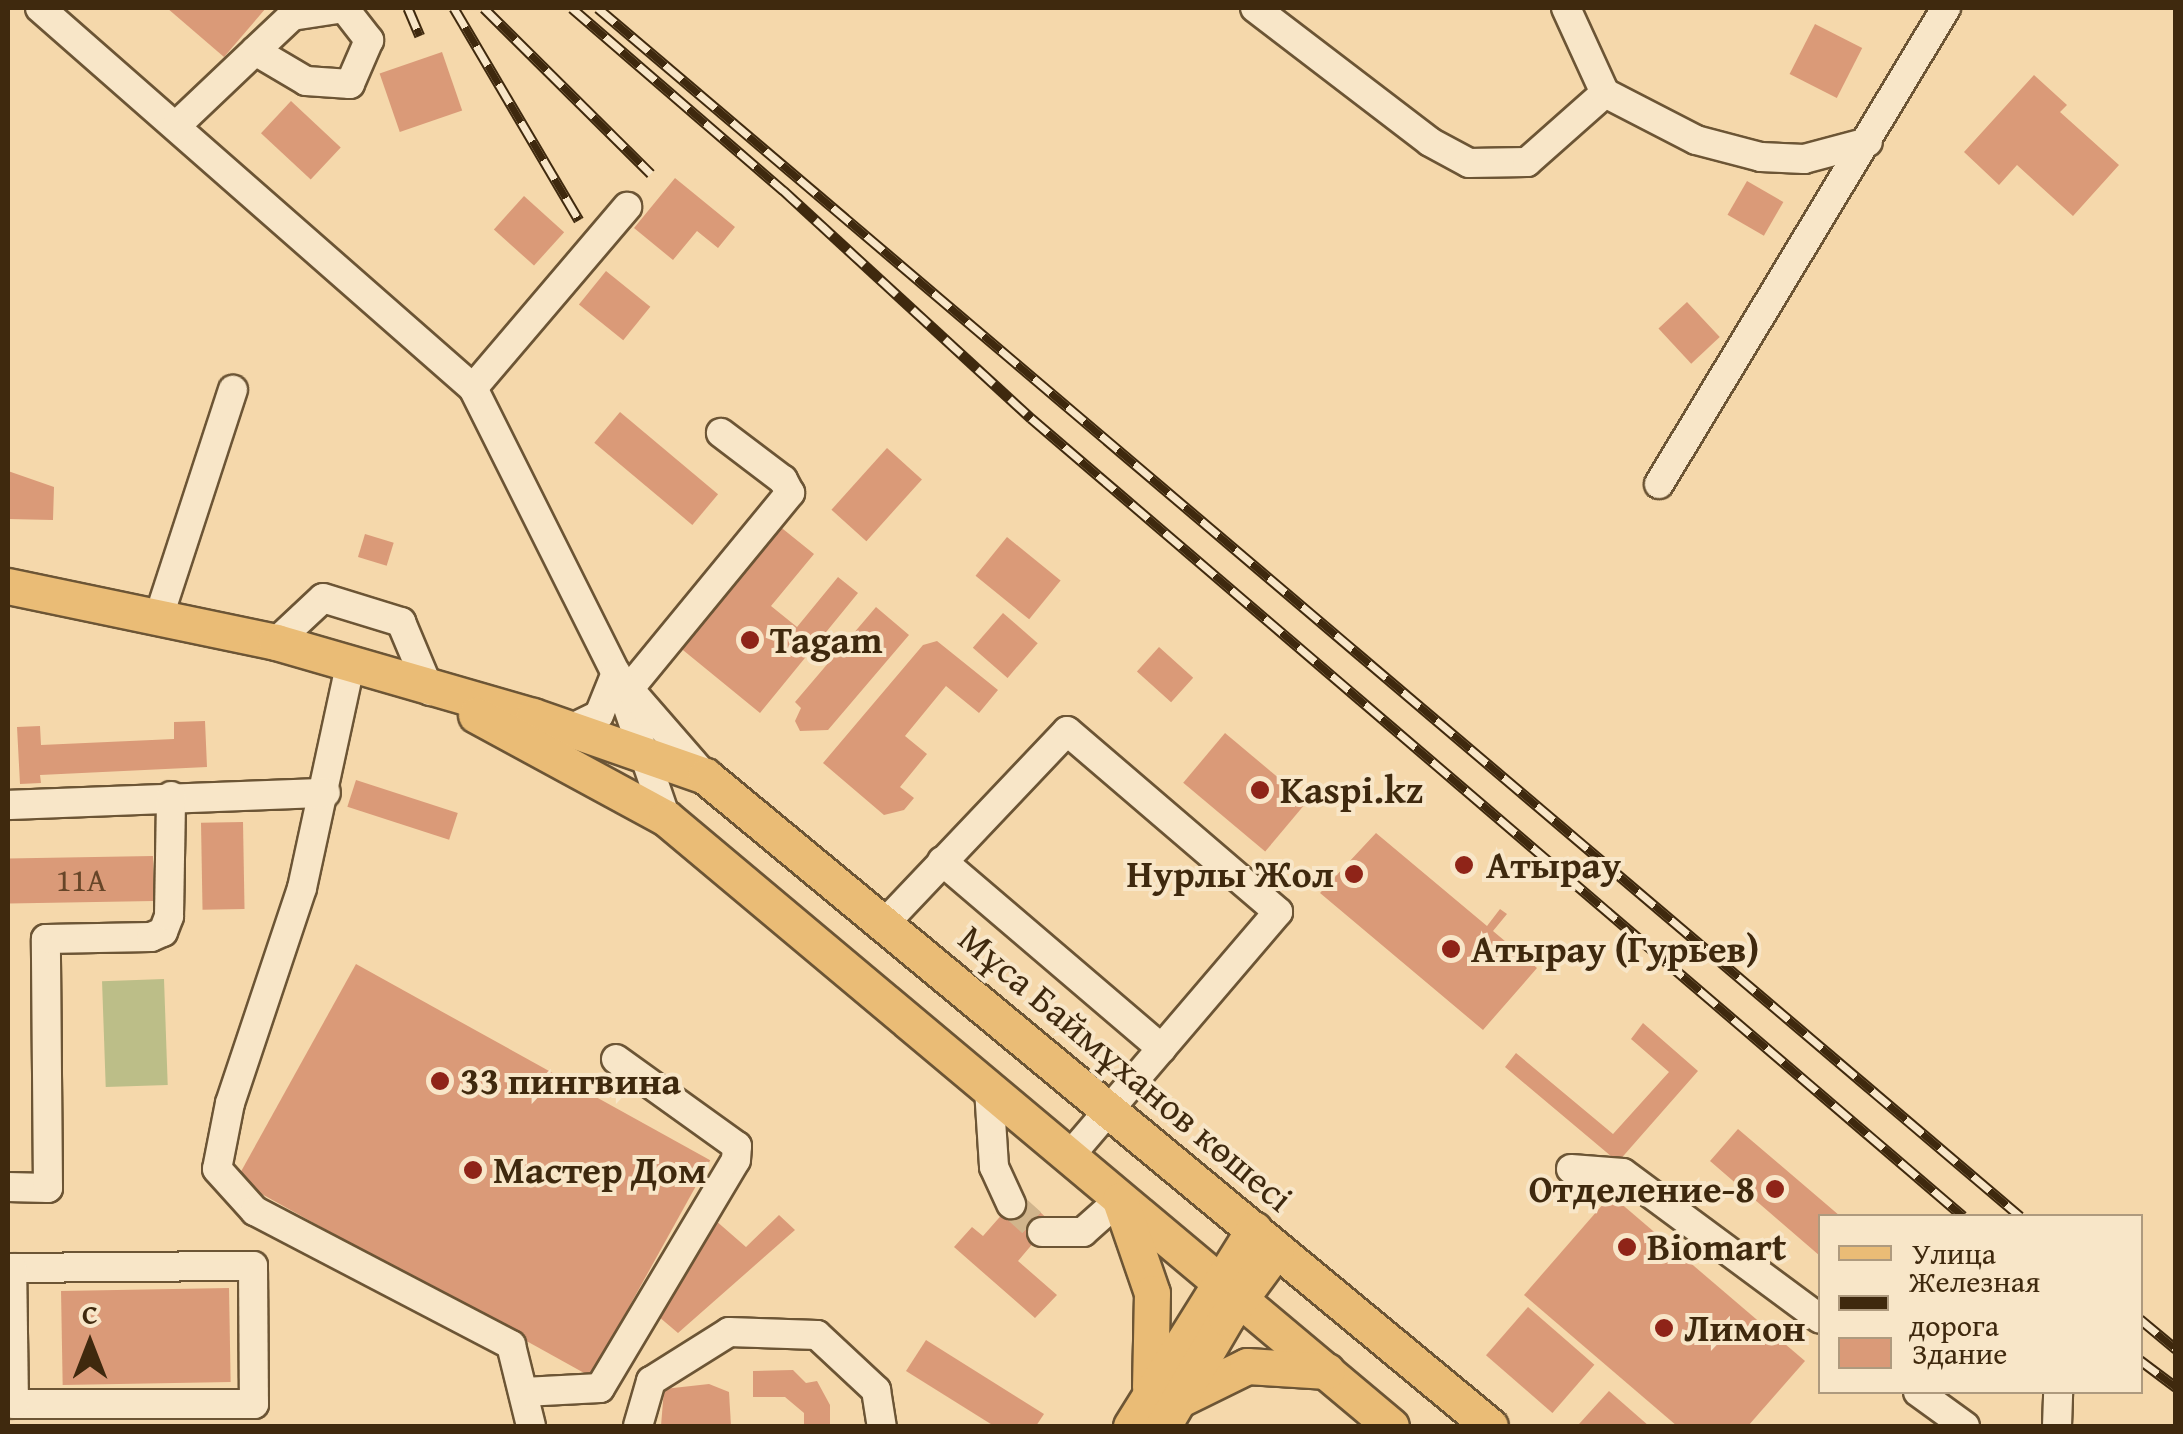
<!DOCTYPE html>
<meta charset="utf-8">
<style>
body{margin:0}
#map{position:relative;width:2183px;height:1434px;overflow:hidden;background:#f5d8ab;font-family:"Gentium Book Plus",serif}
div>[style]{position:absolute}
.green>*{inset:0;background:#bcbe88;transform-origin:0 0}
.building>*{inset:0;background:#da9a78;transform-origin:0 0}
.minor-tunnel>*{height:28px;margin-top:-14px;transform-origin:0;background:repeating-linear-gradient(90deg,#d1b58c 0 28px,transparent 0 42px)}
.roads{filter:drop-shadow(2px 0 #6c5535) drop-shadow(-2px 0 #6c5535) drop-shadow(0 2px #6c5535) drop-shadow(0 -2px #6c5535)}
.minor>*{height:28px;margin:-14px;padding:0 14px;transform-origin:14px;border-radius:14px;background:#f8e6c8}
.major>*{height:35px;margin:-17.5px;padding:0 17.5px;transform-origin:17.5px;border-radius:17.5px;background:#eabc76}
.rail>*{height:11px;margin-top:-5.5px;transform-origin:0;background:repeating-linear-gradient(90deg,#f8e6c8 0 22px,#3f290e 0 44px);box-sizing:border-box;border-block:2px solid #3f290e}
.dots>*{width:28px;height:28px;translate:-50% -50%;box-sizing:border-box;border:5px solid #f8e6c8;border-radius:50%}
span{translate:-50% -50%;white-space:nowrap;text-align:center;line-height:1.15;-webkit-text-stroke:8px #f8e6c8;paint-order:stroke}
.number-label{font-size:32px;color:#664528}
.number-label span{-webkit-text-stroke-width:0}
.poi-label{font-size:38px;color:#3f290e;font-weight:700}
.left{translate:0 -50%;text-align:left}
.right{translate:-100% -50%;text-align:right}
.street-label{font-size:38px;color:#3f290e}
.frame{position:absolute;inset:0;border:10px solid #3f290e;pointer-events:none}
.legend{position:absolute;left:1818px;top:1214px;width:325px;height:180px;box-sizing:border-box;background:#f8e6c8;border:2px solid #ae9a7e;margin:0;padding:12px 18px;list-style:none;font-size:30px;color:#3f290e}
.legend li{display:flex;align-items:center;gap:20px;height:50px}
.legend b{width:50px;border:2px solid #ae9a7e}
.north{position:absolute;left:40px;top:1294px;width:100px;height:100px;-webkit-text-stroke:8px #f8e6c8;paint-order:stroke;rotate:0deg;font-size:28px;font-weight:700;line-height:40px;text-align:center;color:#3f290e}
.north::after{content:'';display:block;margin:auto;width:35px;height:45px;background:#3f290e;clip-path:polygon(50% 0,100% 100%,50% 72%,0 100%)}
</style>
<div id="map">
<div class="green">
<i style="left:164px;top:979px;width:106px;height:62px;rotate:88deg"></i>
</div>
<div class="building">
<i style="clip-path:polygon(167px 8px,266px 8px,224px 57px)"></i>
<i style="left:1815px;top:24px;width:53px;height:56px;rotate:27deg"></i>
<i style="left:442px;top:52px;width:62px;height:66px;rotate:71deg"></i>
<i style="clip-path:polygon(2034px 75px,2067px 105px,2060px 112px,2119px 165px,2073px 216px,2017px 165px,1999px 185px,1964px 152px)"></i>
<i style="left:291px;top:101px;width:68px;height:44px;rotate:43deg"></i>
<i style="clip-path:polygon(675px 178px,735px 227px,718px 248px,697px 231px,673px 260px,634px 228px)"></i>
<i style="left:1747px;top:181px;width:42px;height:39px;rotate:30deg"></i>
<i style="left:524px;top:196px;width:54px;height:45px;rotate:42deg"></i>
<i style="left:606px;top:271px;width:57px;height:43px;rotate:39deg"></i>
<i style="left:1687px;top:302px;width:48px;height:39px;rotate:47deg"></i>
<i style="left:620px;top:412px;width:128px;height:40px;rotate:40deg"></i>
<i style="left:887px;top:448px;width:47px;height:83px;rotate:42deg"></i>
<i style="clip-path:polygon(8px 471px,54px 487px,53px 520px,8px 519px)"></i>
<i style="clip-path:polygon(778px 525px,814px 554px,771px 606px,797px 627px,838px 577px,858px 593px,760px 713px,678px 646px)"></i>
<i style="left:365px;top:534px;width:30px;height:24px;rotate:17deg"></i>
<i style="left:1007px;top:537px;width:69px;height:50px;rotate:39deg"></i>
<i style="clip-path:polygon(876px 607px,909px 635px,828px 730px,800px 731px,795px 721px,801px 708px,795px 702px)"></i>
<i style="left:1003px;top:613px;width:46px;height:46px;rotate:41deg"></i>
<i style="clip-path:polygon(937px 641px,998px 690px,979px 713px,946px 686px,905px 736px,927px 754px,900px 787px,914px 798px,904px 810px,884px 815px,823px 763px,923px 645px)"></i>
<i style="left:1159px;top:647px;width:46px;height:33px;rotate:42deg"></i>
<i style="clip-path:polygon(205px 721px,207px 767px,40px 775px,41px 783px,20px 784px,17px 727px,40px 726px,41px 745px,174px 739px,174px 722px)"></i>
<i style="left:1225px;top:733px;width:107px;height:65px;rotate:40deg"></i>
<i style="left:356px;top:780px;width:107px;height:28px;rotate:18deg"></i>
<i style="left:243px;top:822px;width:87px;height:42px;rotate:89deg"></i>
<i style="clip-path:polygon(1376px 833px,1487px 926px,1500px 909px,1507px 914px,1493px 931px,1537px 968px,1483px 1030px,1320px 893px)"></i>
<i style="left:153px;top:856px;width:45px;height:145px;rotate:89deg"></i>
<i style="left:356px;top:964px;width:405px;height:247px;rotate:29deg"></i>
<i style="clip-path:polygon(1643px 1023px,1698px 1071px,1618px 1162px,1505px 1067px,1516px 1053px,1613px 1134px,1669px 1072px,1631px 1039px)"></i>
<i style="clip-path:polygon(1738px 1129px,1840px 1216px,1820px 1216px,1820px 1256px,1710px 1161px)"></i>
<i style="clip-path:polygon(1020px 1194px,1051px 1222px,1018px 1261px,1057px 1295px,1035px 1318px,954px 1247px,972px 1227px,983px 1236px)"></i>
<i style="clip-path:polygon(1611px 1195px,1805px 1361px,1748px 1426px,1677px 1426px,1524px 1295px)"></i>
<i style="clip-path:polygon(707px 1213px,746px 1247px,779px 1215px,795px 1230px,678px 1333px,652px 1311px)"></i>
<i style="left:229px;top:1288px;width:94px;height:168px;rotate:89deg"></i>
<i style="left:1528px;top:1307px;width:88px;height:64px;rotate:41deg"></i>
<i style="clip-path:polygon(926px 1340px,1044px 1414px,1036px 1426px,994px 1426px,906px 1371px)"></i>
<i style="clip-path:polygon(793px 1370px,806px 1383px,817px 1381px,830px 1405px,830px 1426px,804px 1426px,804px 1413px,785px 1397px,753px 1397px,753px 1371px)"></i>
<i style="clip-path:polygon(709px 1384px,729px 1392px,731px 1426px,661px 1426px,664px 1389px)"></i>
<i style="clip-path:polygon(1609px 1391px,1649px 1426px,1579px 1424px)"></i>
</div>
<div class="minor-tunnel">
<i style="left:1011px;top:1204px;width:42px;rotate:42.1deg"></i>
</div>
<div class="roads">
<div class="minor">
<i style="left:40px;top:8px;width:576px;rotate:41.27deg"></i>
<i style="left:473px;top:388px;width:319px;rotate:63.4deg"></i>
<i style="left:616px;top:673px;width:153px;rotate:71deg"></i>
<i style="left:1255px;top:8px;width:220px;rotate:37.4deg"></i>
<i style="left:1430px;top:142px;width:44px;rotate:28.3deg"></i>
<i style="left:1469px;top:163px;width:58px;rotate:-1deg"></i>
<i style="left:1527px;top:162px;width:104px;rotate:-41.5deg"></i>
<i style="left:1566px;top:8px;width:94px;rotate:65.4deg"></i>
<i style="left:1605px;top:93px;width:102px;rotate:27.3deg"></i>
<i style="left:1696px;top:140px;width:67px;rotate:14.7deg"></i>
<i style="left:1761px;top:157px;width:43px;rotate:2.7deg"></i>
<i style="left:1804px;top:159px;width:66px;rotate:-14.9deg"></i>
<i style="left:177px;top:125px;width:108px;rotate:-43.5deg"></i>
<i style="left:255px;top:51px;width:51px;rotate:-43.4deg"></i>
<i style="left:292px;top:16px;width:53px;rotate:-8.7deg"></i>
<i style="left:344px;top:8px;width:41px;rotate:52deg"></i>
<i style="left:369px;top:40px;width:48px;rotate:113.4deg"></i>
<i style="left:350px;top:84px;width:44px;rotate:-176.1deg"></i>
<i style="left:306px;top:81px;width:59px;rotate:-149.5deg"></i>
<i style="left:473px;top:388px;width:238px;rotate:-49.6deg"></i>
<i style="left:1659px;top:484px;width:556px;rotate:-58.91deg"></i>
<i style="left:159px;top:616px;width:238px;rotate:-71.9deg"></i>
<i style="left:276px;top:642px;width:64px;rotate:-43.1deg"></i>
<i style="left:323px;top:598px;width:82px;rotate:17.1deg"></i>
<i style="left:401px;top:622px;width:75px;rotate:67.2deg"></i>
<i style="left:350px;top:666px;width:227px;rotate:102.2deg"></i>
<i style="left:302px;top:888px;width:227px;rotate:108.5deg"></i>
<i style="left:230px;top:1103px;width:67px;rotate:101.1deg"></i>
<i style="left:217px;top:1169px;width:57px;rotate:47.9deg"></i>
<i style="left:255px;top:1211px;width:289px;rotate:27.6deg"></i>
<i style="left:511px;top:1345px;width:83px;rotate:76.1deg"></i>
<i style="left:629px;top:689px;width:254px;rotate:-50.6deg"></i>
<i style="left:790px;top:493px;width:15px;rotate:-118deg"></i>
<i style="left:783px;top:480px;width:78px;rotate:-142.8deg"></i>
<i style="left:629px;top:689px;width:113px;rotate:49deg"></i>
<i style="left:570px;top:729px;width:32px;rotate:-26deg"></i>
<i style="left:599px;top:715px;width:45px;rotate:-68deg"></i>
<i style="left:8px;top:805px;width:318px;rotate:-2.2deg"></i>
<i style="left:942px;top:861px;width:289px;rotate:40.5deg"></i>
<i style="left:886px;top:922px;width:263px;rotate:-46.5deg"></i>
<i style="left:1067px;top:731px;width:278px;rotate:40.6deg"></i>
<i style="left:1278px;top:912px;width:322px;rotate:130.5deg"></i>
<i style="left:989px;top:1089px;width:78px;rotate:86.3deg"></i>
<i style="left:994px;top:1167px;width:41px;rotate:65.3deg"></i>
<i style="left:1571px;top:1169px;width:52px;rotate:4.4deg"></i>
<i style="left:1623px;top:1173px;width:245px;rotate:36.5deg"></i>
<i style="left:8px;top:1187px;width:40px;rotate:1.4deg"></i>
<i style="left:48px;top:1188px;width:249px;rotate:-90.5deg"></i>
<i style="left:46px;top:939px;width:105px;rotate:-1.1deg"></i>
<i style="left:151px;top:937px;width:13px;rotate:-23deg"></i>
<i style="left:163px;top:932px;width:17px;rotate:-69deg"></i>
<i style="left:169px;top:916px;width:120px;rotate:-89deg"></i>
<i style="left:1042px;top:1232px;width:41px"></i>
<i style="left:1083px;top:1232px;width:48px;rotate:-41.6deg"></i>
<i style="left:8px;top:1268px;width:245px;rotate:-0.5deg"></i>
<i style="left:253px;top:1266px;width:138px;rotate:89.6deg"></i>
<i style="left:254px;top:1404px;width:240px;rotate:180deg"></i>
<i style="left:14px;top:1404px;width:136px;rotate:-90.8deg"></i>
<i style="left:524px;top:1392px;width:76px;rotate:-3deg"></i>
<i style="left:600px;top:1388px;width:265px;rotate:-59.2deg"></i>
<i style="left:736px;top:1160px;width:14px;rotate:-86deg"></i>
<i style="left:737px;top:1146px;width:149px;rotate:-144.3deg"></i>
<i style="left:1918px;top:1392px;width:58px;rotate:35.9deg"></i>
<i style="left:638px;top:1426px;width:47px;rotate:-73.9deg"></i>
<i style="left:651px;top:1381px;width:92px;rotate:-32.1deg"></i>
<i style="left:729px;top:1332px;width:88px;rotate:2deg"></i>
<i style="left:817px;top:1335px;width:81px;rotate:43deg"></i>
<i style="left:876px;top:1390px;width:36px;rotate:81deg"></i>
<i style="left:2057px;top:1426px;width:34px;rotate:-88deg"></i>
</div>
<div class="major">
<i style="left:8px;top:586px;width:274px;rotate:11.8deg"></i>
<i style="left:276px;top:642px;width:267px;rotate:16.1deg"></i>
<i style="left:533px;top:716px;width:182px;rotate:19.2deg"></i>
<i style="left:705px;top:776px;width:1019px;rotate:39.63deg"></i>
<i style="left:476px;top:715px;width:216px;rotate:28.5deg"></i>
<i style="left:666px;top:818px;width:946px;rotate:39.98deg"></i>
<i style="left:1120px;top:1200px;width:98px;rotate:71deg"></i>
<i style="left:1152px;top:1293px;width:94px;rotate:91.2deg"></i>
<i style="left:1178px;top:1400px;width:77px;rotate:-26.2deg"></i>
<i style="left:1247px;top:1366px;width:80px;rotate:3.6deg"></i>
<i style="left:1131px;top:1426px;width:232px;rotate:-58deg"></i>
<i style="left:1163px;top:1426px;width:125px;rotate:-59.7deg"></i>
<i style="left:1226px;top:1318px;width:84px;rotate:-53.7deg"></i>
</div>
</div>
<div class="rail">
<i style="left:408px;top:8px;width:30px;rotate:67deg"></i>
<i style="left:454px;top:8px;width:246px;rotate:59.5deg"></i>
<i style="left:484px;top:8px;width:235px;rotate:44.8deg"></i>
<i style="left:572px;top:8px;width:279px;rotate:40.8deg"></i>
<i style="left:783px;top:190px;width:337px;rotate:42.6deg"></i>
<i style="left:1031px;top:418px;width:1227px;rotate:40.57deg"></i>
<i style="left:598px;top:8px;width:1866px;rotate:40.35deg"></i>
<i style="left:2140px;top:1319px;width:47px;rotate:39.8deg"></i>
<i style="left:2140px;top:1360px;width:45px;rotate:36.9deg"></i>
</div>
<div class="dots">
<i style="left:750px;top:640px;background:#8f2418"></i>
<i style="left:1260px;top:790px;background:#8f2418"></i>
<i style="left:1464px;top:865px;background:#8f2418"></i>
<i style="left:1354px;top:874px;background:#8f2418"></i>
<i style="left:1451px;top:949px;background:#8f2418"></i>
<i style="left:440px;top:1081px;background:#8f2418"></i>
<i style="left:473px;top:1170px;background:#8f2418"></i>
<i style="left:1775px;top:1189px;background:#8f2418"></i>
<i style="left:1627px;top:1247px;background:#8f2418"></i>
<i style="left:1664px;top:1328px;background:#8f2418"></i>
</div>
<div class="number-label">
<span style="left:81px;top:880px">11А</span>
</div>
<div class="poi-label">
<span class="left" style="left:770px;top:640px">Tagam</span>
<span class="left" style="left:1280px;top:790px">Kaspi.kz</span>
<span class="left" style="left:1486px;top:865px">Атырау</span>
<span class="right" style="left:1334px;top:874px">Нурлы Жол</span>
<span class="left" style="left:1471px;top:949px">Атырау (Гурьев)</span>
<span class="left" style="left:460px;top:1081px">33 пингвина</span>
<span class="left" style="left:493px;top:1170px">Мастер Дом</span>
<span class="right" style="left:1755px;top:1189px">Отделение-8</span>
<span class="left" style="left:1647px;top:1247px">Biomart</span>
<span class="left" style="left:1684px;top:1328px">Лимон</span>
</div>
<div class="street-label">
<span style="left:1126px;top:1068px;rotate:40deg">Мұса Баймұханов көшесі</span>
</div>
<div class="frame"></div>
<ul class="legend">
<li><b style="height:12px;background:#eabc76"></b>Улица</li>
<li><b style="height:12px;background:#3f290e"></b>Железная дорога</li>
<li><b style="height:28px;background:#da9a78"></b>Здание</li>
</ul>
<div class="north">С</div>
</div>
